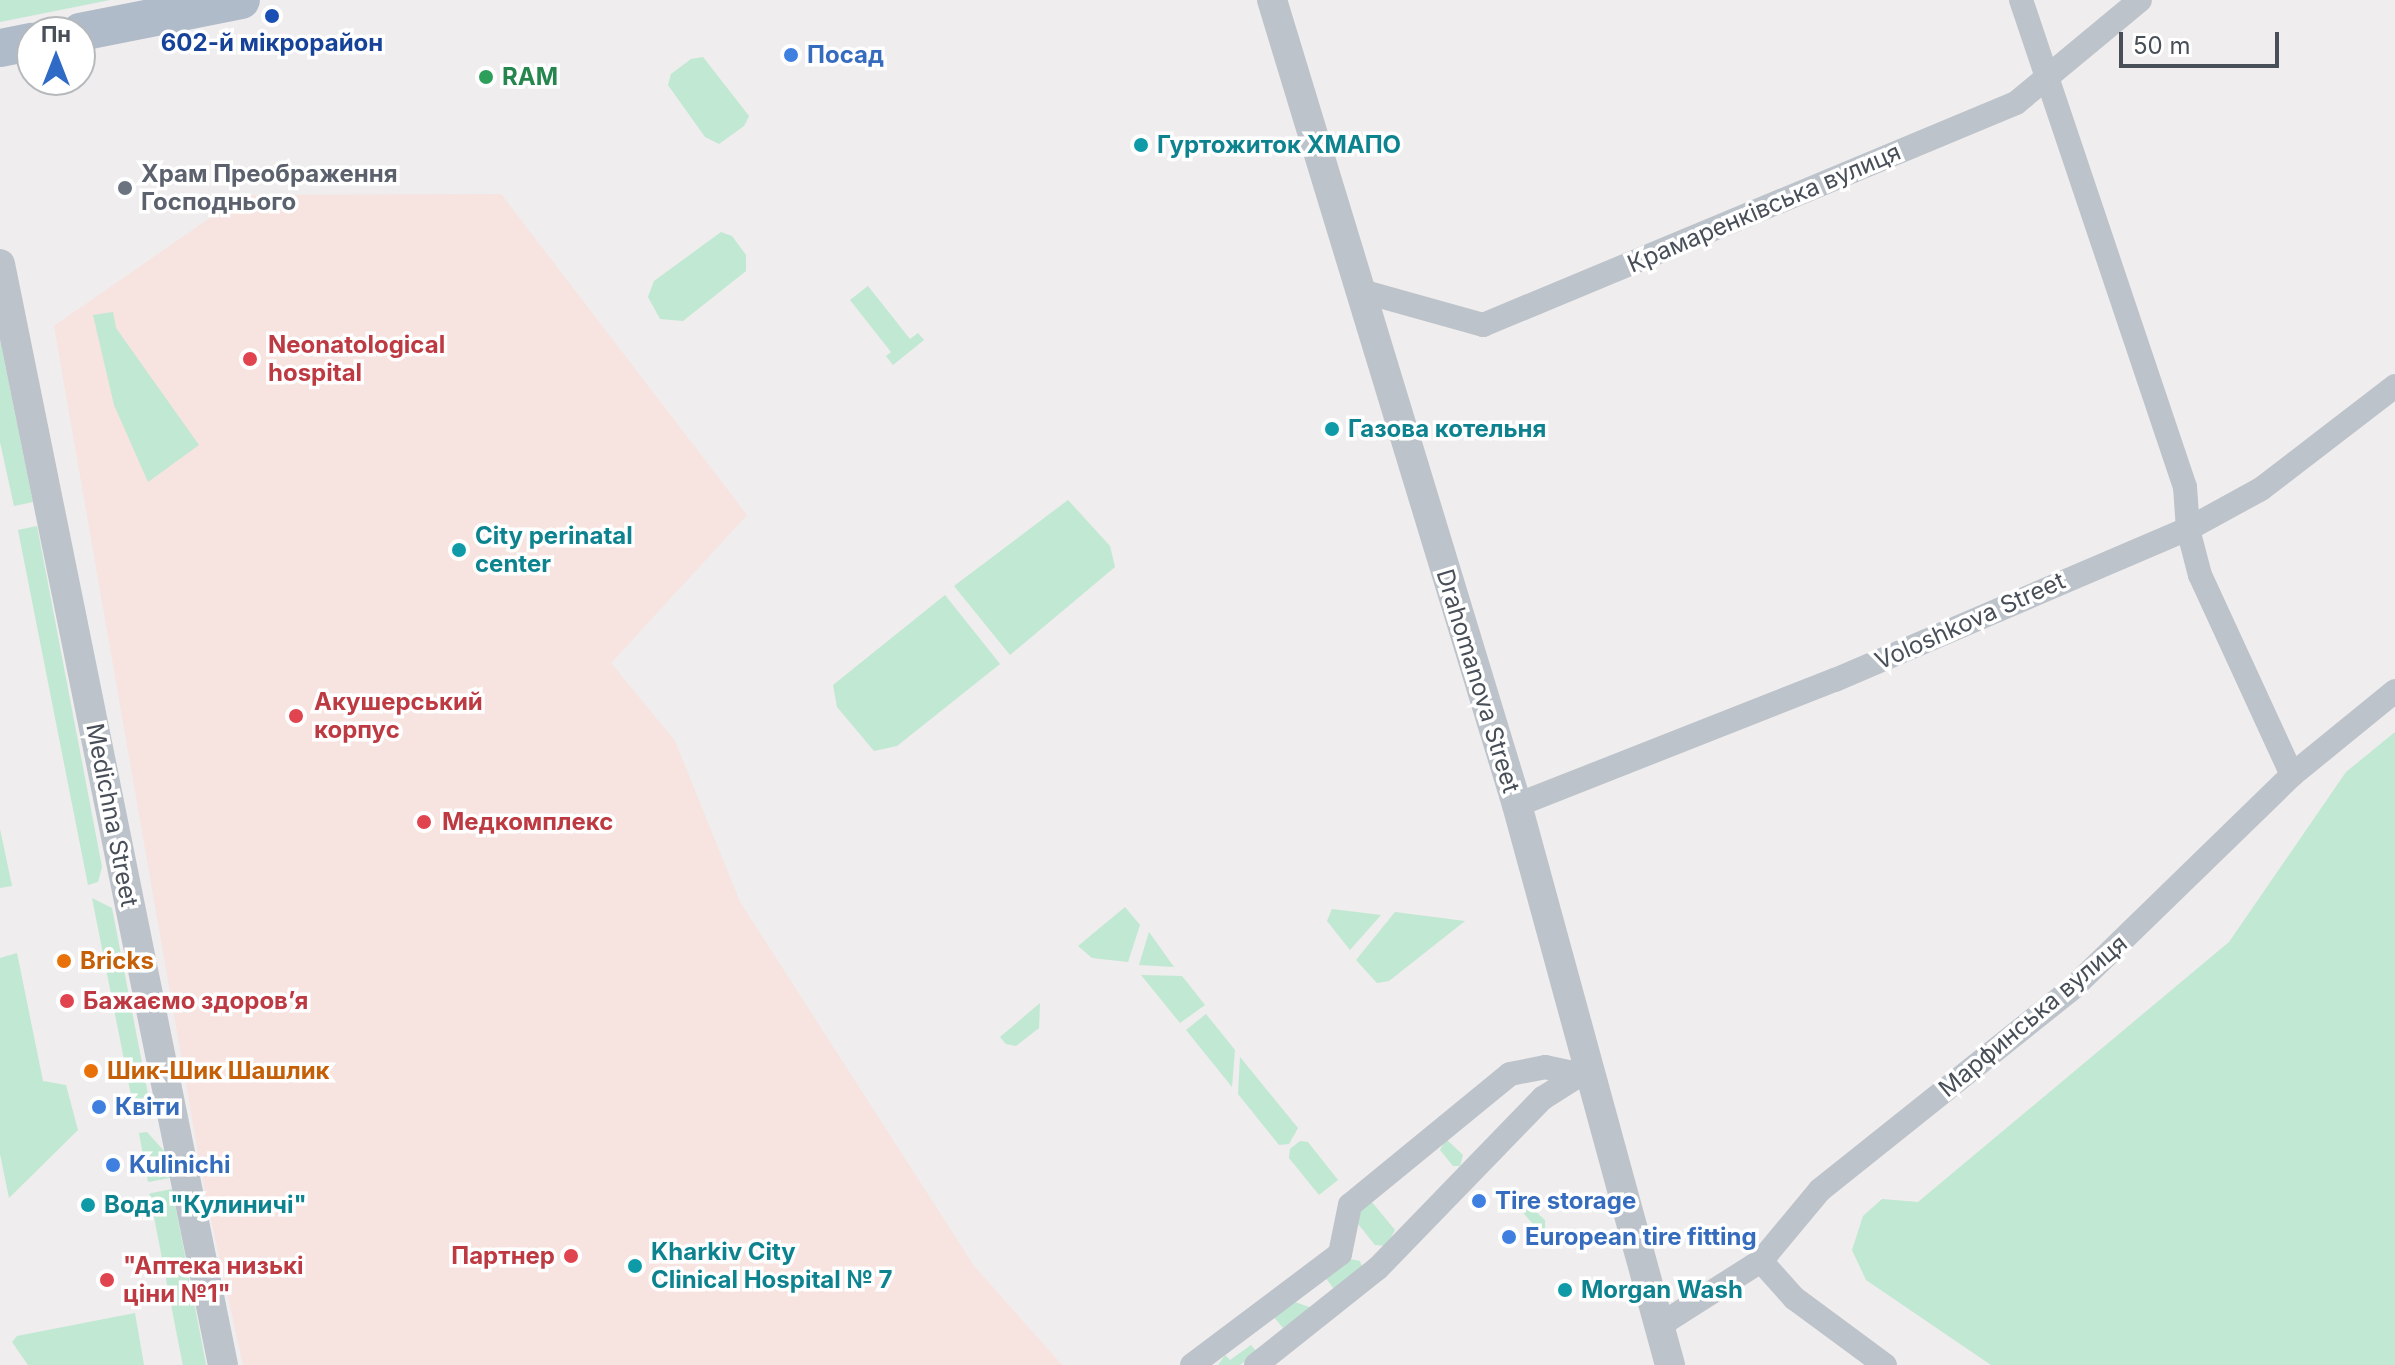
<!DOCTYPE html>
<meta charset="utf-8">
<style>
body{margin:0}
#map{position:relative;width:2395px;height:1365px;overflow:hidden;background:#efeded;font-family:Inter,sans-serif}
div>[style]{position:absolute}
.medical>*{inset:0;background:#f7e3df}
.green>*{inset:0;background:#c0e8d2;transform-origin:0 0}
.minor>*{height:24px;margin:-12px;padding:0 12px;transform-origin:12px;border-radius:12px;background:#bdc3ca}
.tertiary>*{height:30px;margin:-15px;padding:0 15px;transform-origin:15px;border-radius:15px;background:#bdc3ca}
.primary>*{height:38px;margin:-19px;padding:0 19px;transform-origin:19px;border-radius:19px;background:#b0bbc9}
.dots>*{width:22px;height:22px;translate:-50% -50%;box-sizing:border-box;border:4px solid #fff;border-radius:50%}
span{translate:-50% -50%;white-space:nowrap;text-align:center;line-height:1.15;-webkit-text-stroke:7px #fff;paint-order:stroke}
.transit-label{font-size:24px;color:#164399;font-weight:700}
.shop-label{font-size:24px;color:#366cbe;font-weight:700}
.left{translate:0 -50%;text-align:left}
.leisure-label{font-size:24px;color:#27864d;font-weight:700}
.culture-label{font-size:24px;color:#0d838f;font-weight:700}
.worship-label{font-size:24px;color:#5b616d;font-weight:700}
.street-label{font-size:24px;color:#484f58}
.health-label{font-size:24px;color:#be3a42;font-weight:700}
.right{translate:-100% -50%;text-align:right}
.food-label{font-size:24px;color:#c56008;font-weight:700}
.north{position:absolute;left:16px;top:16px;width:80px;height:80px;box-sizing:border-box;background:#fff;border:2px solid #b6b9bc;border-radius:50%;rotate:0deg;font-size:22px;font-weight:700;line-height:32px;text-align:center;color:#484f58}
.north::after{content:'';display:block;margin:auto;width:28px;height:36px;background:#306ac7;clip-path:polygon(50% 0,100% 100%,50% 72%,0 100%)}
.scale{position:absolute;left:2119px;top:32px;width:160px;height:36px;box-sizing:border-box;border:4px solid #484f58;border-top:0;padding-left:10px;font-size:24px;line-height:28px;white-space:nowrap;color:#484f58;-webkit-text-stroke:6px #fff;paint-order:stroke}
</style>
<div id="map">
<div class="medical">
<i style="clip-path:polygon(501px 194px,747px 515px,611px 663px,675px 741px,740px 902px,974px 1266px,1062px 1365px,243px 1365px,204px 1187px,54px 326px,243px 195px)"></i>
</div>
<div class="green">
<i style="clip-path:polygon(0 0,110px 0,0 22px)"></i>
<i style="clip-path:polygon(703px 57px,749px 116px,744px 126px,719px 144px,705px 137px,668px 85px,671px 74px,691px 59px)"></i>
<i style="clip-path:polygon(721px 232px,732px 236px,746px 255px,746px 271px,683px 321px,660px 319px,648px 297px,654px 281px)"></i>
<i style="clip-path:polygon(868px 286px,910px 339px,918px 333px,924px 340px,893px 365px,886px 356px,891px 352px,850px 300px)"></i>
<i style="clip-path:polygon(113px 312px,116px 328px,199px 445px,148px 482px,114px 405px,93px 315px)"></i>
<i style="clip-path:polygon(0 340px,33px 502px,14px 506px,0 442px)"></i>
<i style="clip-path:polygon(1068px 500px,1110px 546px,1115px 567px,1010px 655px,954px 586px)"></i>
<i style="clip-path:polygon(37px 526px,102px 867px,98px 882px,88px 885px,18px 530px)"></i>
<i style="clip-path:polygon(945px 595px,1000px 664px,897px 746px,874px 751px,837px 707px,833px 685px)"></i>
<i style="clip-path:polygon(2395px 732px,2395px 1365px,1991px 1365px,1866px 1280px,1852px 1250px,1863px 1216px,1882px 1199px,1918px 1202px,2229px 942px,2346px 772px)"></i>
<i style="clip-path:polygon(0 829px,12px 886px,0 888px)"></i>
<i style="clip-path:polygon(92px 898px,112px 908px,148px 1094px,133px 1105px)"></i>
<i style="clip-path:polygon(1125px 907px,1140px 925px,1128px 962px,1092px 958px,1078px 946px)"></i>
<i style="clip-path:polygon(1332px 909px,1381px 915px,1350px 950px,1327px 921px)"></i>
<i style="clip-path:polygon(1395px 912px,1465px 921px,1389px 981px,1377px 983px,1356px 960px)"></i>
<i style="clip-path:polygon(1149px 932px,1174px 967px,1139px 965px)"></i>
<i style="clip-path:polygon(17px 953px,43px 1081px,66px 1085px,78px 1130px,9px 1198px,0 1154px,0 958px)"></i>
<i style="clip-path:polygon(1141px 975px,1182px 976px,1205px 1005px,1180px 1023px)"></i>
<i style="clip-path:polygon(1040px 1003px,1039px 1028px,1016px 1046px,1006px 1044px,1000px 1037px)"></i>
<i style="clip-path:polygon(1206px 1014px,1235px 1050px,1232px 1087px,1186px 1030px)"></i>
<i style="clip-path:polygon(1240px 1057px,1298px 1128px,1289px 1144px,1279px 1145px,1238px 1094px)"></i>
<i style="clip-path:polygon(147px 1132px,165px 1152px,170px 1178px,148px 1182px,139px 1133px)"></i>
<i style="clip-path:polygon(1446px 1139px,1463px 1155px,1460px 1166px,1453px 1166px,1440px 1150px)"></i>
<i style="clip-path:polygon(1300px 1141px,1308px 1142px,1338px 1180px,1319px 1195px,1289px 1158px,1290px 1149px)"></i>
<i style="left:172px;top:1189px;width:179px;height:23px;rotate:79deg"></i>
<i style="clip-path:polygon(1523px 1200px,1545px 1220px,1545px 1230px,1538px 1230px,1520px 1209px)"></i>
<i style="clip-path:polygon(1371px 1201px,1395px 1230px,1386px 1246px,1375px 1245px,1358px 1224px,1355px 1216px)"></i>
<i style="clip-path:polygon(1350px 1259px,1360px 1261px,1362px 1267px,1334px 1289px,1325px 1277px)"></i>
<i style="clip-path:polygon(1295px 1302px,1312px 1308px,1283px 1328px,1273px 1316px)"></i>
<i style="clip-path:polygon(135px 1313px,144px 1365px,28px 1365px,12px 1342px,17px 1336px)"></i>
<i style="clip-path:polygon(1251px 1345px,1257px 1352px,1240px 1365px,1218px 1365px,1225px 1355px,1230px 1360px)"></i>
</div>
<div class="minor">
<i style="left:2021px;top:0;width:514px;rotate:71.39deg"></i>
<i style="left:2185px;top:487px;width:42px;rotate:85.9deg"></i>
<i style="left:2188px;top:529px;width:48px;rotate:75.4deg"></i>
<i style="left:2200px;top:575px;width:220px;rotate:65.3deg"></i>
<i style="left:1358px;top:290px;width:130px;rotate:15.6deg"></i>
<i style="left:1483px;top:325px;width:577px;rotate:-22.61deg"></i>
<i style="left:2016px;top:103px;width:161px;rotate:-39.7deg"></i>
<i style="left:1517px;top:805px;width:342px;rotate:-21.5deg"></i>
<i style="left:1835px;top:680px;width:384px;rotate:-23.2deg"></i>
<i style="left:2188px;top:529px;width:83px;rotate:-28.7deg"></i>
<i style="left:2261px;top:489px;width:169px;rotate:-37.5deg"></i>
<i style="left:1761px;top:1261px;width:50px;rotate:48.3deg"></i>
<i style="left:1794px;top:1298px;width:113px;rotate:36.4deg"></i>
<i style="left:1660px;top:1325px;width:120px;rotate:-32.4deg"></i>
<i style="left:1761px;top:1261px;width:92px;rotate:-50.3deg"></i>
<i style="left:1820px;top:1190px;width:325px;rotate:-38.6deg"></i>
<i style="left:2074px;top:987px;width:304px;rotate:-44.2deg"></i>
<i style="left:2292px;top:775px;width:133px;rotate:-39.2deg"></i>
<i style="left:1192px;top:1365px;width:185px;rotate:-36.9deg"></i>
<i style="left:1340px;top:1254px;width:50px;rotate:-78.5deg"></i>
<i style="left:1350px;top:1205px;width:207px;rotate:-39.3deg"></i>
<i style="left:1510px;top:1074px;width:36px;rotate:-11deg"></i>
<i style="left:1545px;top:1067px;width:35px;rotate:12deg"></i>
<i style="left:1256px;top:1365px;width:156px;rotate:-38.5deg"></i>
<i style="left:1378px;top:1268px;width:237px;rotate:-45.9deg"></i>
<i style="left:1543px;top:1098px;width:49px;rotate:-32.4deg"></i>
</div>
<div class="tertiary">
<i style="left:1272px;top:0;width:841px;rotate:73.07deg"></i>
<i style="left:1517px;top:805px;width:581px;rotate:74.72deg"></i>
<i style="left:0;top:264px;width:1123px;rotate:78.55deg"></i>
</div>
<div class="primary">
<i style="left:80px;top:32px;width:164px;rotate:-11.2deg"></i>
<i style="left:0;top:48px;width:33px;rotate:-11deg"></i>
</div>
<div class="dots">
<i style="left:272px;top:16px;background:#1a4fb4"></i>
<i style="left:791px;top:55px;background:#3f7fe0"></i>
<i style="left:486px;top:77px;background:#2e9e5b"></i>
<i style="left:1141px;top:145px;background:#0f9aa8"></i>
<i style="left:125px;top:188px;background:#6b7280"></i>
<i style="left:250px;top:359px;background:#e0444e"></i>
<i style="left:1332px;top:429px;background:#0f9aa8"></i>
<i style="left:459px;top:550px;background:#0f9aa8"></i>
<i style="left:296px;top:716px;background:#e0444e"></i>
<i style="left:424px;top:822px;background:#e0444e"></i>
<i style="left:64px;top:961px;background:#e8710a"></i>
<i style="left:67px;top:1001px;background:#e0444e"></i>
<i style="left:91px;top:1071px;background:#e8710a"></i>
<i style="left:99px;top:1107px;background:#3f7fe0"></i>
<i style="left:113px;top:1165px;background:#3f7fe0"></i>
<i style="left:1479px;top:1201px;background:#3f7fe0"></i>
<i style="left:88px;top:1205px;background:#0f9aa8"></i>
<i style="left:1509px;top:1237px;background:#3f7fe0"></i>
<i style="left:571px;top:1256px;background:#e0444e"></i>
<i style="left:635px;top:1266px;background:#0f9aa8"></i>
<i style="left:107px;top:1280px;background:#e0444e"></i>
<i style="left:1565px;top:1290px;background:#0f9aa8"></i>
</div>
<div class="transit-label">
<span style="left:272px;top:43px">602-й мікрорайон</span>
</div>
<div class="shop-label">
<span class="left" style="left:807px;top:55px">Посад</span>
<span class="left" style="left:115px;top:1107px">Квіти</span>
<span class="left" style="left:129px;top:1165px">Kulinichi</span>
<span class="left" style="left:1495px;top:1201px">Tire storage</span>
<span class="left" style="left:1525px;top:1237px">European tire fitting</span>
</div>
<div class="leisure-label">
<span class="left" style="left:502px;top:77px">RAM</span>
</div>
<div class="culture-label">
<span class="left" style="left:1157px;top:145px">Гуртожиток ХМАПО</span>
<span class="left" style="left:1348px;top:429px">Газова котельня</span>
<span class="left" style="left:475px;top:550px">City perinatal<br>center</span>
<span class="left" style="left:104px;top:1205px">Вода "Кулиничі"</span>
<span class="left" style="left:651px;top:1266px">Kharkiv City<br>Clinical Hospital № 7</span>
<span class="left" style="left:1581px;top:1290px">Morgan Wash</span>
</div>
<div class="worship-label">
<span class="left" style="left:141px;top:188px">Храм Преображення<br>Господнього</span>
</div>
<div class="street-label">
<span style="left:1764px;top:208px;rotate:-23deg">Крамаренківська вулиця</span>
<span style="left:1970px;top:621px;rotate:-24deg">Voloshkova Street</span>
<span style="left:1478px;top:681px;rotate:73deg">Drahomanova Street</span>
<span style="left:112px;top:815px;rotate:79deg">Medichna Street</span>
<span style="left:2033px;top:1016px;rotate:-40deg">Марфинська вулиця</span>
</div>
<div class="health-label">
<span class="left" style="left:268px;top:359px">Neonatological<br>hospital</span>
<span class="left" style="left:314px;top:716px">Акушерський<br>корпус</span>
<span class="left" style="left:442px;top:822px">Медкомплекс</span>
<span class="left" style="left:83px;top:1001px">Бажаємо здоровʼя</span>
<span class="right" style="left:555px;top:1256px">Партнер</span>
<span class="left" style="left:123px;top:1280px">"Аптека низькі<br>ціни №1"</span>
</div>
<div class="food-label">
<span class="left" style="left:80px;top:961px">Bricks</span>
<span class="left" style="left:107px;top:1071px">Шик-Шик Шашлик</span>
</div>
<div class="north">Пн</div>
<div class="scale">50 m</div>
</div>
